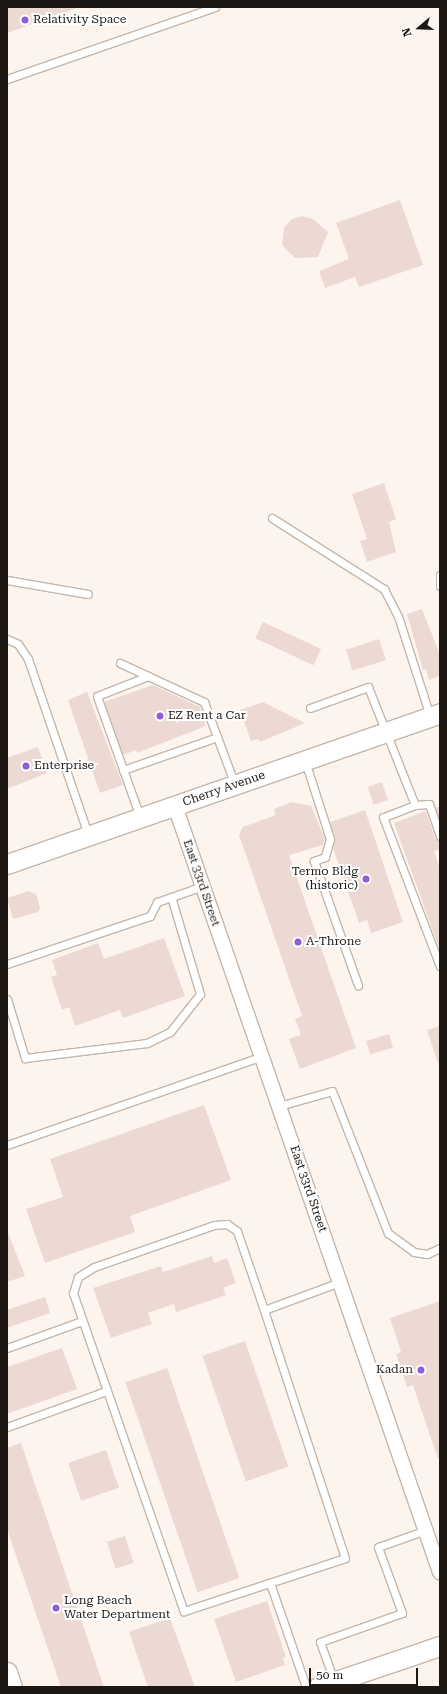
<!DOCTYPE html>
<style>
body{margin:0}
#map{position:relative;width:447px;height:1694px;overflow:hidden;background:#fdf4ed;font-family:"Roboto Serif",serif}
div>[style]{position:absolute}
.building>*{inset:0;background:#ecd9d4;transform-origin:0 0}
.roads{filter:drop-shadow(1px 0 #c4b6ab) drop-shadow(-1px 0 #c4b6ab) drop-shadow(0 1px #c4b6ab) drop-shadow(0 -1px #c4b6ab)}
.lane>*{height:7px;margin:-3.5px;padding:0 3.5px;transform-origin:3.5px;border-radius:3.5px;background:#fff}
.street>*{height:14px;margin:-7px;padding:0 7px;transform-origin:7px;border-radius:7px;background:#fff}
.secondary>*{height:19px;margin:-9.5px;padding:0 9.5px;transform-origin:9.5px;border-radius:9.5px;background:#fff}
.dots>*{width:11px;height:11px;translate:-50% -50%;box-sizing:border-box;border:2px solid #fff;border-radius:50%}
span{translate:-50% -50%;white-space:nowrap;text-align:center;line-height:1.15;-webkit-text-stroke:4px #fff;paint-order:stroke}
.poi-label{font-size:12px;color:#1d1814}
.left{translate:0 -50%;text-align:left}
.right{translate:-100% -50%;text-align:right}
.street-label{font-size:12px;color:#1d1814}
.frame{position:absolute;inset:0;border:8px solid #1d1814;pointer-events:none}
.north{position:absolute;left:399px;top:8px;width:40px;height:40px;-webkit-text-stroke:3px #fff;paint-order:stroke;rotate:251deg;font-size:11px;font-weight:700;line-height:16px;text-align:center;color:#1d1814}
.north::after{content:'';display:block;margin:auto;width:14px;height:18px;background:#1d1814;clip-path:polygon(50% 0,100% 100%,50% 72%,0 100%)}
.scale{position:absolute;left:309px;top:1668px;width:109px;height:18px;box-sizing:border-box;border:2px solid #1d1814;border-top:0;padding-left:5px;font-size:12px;line-height:14px;white-space:nowrap;color:#1d1814;-webkit-text-stroke:3px #fff;paint-order:stroke}
</style>
<div id="map">
<div class="building">
<i style="clip-path:polygon(7px 7px,75px 7px,75px 9px,7px 33px)"></i>
<i style="clip-path:polygon(400px 200px,423px 265px,359px 287px,355px 277px,325px 288px,319px 271px,349px 259px,336px 223px)"></i>
<i style="clip-path:polygon(302px 216px,313px 219px,328px 232px,318px 257px,295px 258px,282px 245px,284px 227px,292px 219px)"></i>
<i style="clip-path:polygon(384px 483px,396px 519px,389px 522px,396px 552px,367px 562px,360px 541px,367px 539px,352px 494px)"></i>
<i style="clip-path:polygon(422px 609px,440px 655px,440px 676px,429px 680px,426px 669px,423px 670px,407px 614px)"></i>
<i style="left:263px;top:622px;width:64px;height:18px;rotate:25deg"></i>
<i style="left:379px;top:639px;width:22px;height:35px;rotate:72deg"></i>
<i style="clip-path:polygon(153px 685px,200px 707px,206px 726px,137px 753px,136px 750px,123px 755px,104px 702px)"></i>
<i style="clip-path:polygon(87px 692px,123px 785px,100px 793px,68px 700px)"></i>
<i style="clip-path:polygon(263px 702px,305px 723px,260px 742px,259px 739px,251px 741px,240px 710px)"></i>
<i style="clip-path:polygon(38px 747px,47px 773px,7px 789px,7px 758px)"></i>
<i style="left:382px;top:782px;width:19px;height:15px;rotate:72deg"></i>
<i style="clip-path:polygon(292px 802px,311px 806px,325px 839px,323px 845px,289px 855px,356px 1048px,300px 1069px,289px 1039px,301px 1035px,295px 1019px,302px 1016px,239px 835px,243px 827px,276px 815px,274px 809px)"></i>
<i style="clip-path:polygon(440px 806px,440px 821px,436px 808px)"></i>
<i style="clip-path:polygon(365px 810px,403px 922px,371px 933px,367px 920px,359px 923px,333px 848px,335px 838px,330px 822px)"></i>
<i style="clip-path:polygon(426px 811px,435px 838px,440px 841px,440px 850px,434px 851px,440px 869px,439px 948px,394px 823px)"></i>
<i style="clip-path:polygon(29px 891px,36px 894px,40px 908px,38px 912px,13px 919px,7px 898px)"></i>
<i style="clip-path:polygon(164px 938px,185px 996px,123px 1018px,120px 1010px,75px 1026px,69px 1007px,62px 1010px,51px 977px,57px 975px,52px 960px,98px 943px,104px 959px)"></i>
<i style="clip-path:polygon(440px 1026px,440px 1063px,438px 1063px,427px 1030px)"></i>
<i style="left:389px;top:1034px;width:14px;height:24px;rotate:73deg"></i>
<i style="clip-path:polygon(204px 1105px,231px 1180px,130px 1216px,135px 1232px,45px 1263px,26px 1209px,63px 1197px,50px 1159px)"></i>
<i style="clip-path:polygon(7px 1230px,25px 1276px,7px 1282px)"></i>
<i style="clip-path:polygon(212px 1256px,214px 1263px,227px 1258px,236px 1283px,223px 1288px,226px 1295px,176px 1312px,174px 1304px,148px 1313px,152px 1324px,111px 1338px,93px 1288px,161px 1266px,163px 1272px)"></i>
<i style="clip-path:polygon(45px 1297px,50px 1313px,7px 1328px,7px 1310px)"></i>
<i style="clip-path:polygon(440px 1301px,440px 1459px,438px 1459px,413px 1385px,407px 1387px,396px 1354px,401px 1352px,390px 1318px)"></i>
<i style="left:245px;top:1341px;width:133px;height:45px;rotate:71deg"></i>
<i style="clip-path:polygon(62px 1348px,77px 1389px,7px 1414px,7px 1367px)"></i>
<i style="left:167px;top:1368px;width:222px;height:44px;rotate:71deg"></i>
<i style="clip-path:polygon(21px 1443px,104px 1687px,61px 1687px,7px 1529px,7px 1448px)"></i>
<i style="left:106px;top:1450px;width:40px;height:40px;rotate:71deg"></i>
<i style="left:125px;top:1536px;width:28px;height:19px;rotate:72deg"></i>
<i style="clip-path:polygon(267px 1601px,286px 1657px,283px 1658px,285px 1665px,236px 1682px,214px 1619px)"></i>
<i style="clip-path:polygon(170px 1618px,195px 1687px,148px 1687px,129px 1632px)"></i>
</div>
<div class="roads">
<div class="lane">
<i style="left:7px;top:79px;width:220px;rotate:-19.1deg"></i>
<i style="left:272px;top:518px;width:133px;rotate:32.4deg"></i>
<i style="left:384px;top:589px;width:30px;rotate:63deg"></i>
<i style="left:398px;top:616px;width:105px;rotate:72.3deg"></i>
<i style="left:440px;top:575px;width:11px;rotate:90deg"></i>
<i style="left:7px;top:580px;width:82px;rotate:9.8deg"></i>
<i style="left:7px;top:639px;width:12px;rotate:24deg"></i>
<i style="left:18px;top:644px;width:18px;rotate:56deg"></i>
<i style="left:28px;top:659px;width:185px;rotate:71.1deg"></i>
<i style="left:120px;top:663px;width:93px;rotate:24.9deg"></i>
<i style="left:204px;top:702px;width:89px;rotate:69.5deg"></i>
<i style="left:310px;top:708px;width:62px;rotate:-19.9deg"></i>
<i style="left:368px;top:687px;width:127px;rotate:68.3deg"></i>
<i style="left:415px;top:805px;width:34px;rotate:159deg"></i>
<i style="left:383px;top:817px;width:160px;rotate:69.1deg"></i>
<i style="left:305px;top:761px;width:82px;rotate:72.2deg"></i>
<i style="left:330px;top:839px;width:19px;rotate:106deg"></i>
<i style="left:325px;top:857px;width:12px;rotate:160deg"></i>
<i style="left:314px;top:861px;width:132px;rotate:70.5deg"></i>
<i style="left:123px;top:770px;width:100px;rotate:-19.3deg"></i>
<i style="left:415px;top:805px;width:14px;rotate:-4deg"></i>
<i style="left:429px;top:804px;width:34px;rotate:71deg"></i>
<i style="left:140px;top:817px;width:128px;rotate:-109.6deg"></i>
<i style="left:97px;top:696px;width:55px;rotate:-21.4deg"></i>
<i style="left:7px;top:964px;width:151px;rotate:-18.6deg"></i>
<i style="left:150px;top:916px;width:16px;rotate:-63deg"></i>
<i style="left:157px;top:902px;width:49px;rotate:-19.2deg"></i>
<i style="left:7px;top:999px;width:62px;rotate:73deg"></i>
<i style="left:25px;top:1058px;width:123px;rotate:-7deg"></i>
<i style="left:147px;top:1043px;width:25px;rotate:-26deg"></i>
<i style="left:170px;top:1032px;width:48px;rotate:-51.7deg"></i>
<i style="left:200px;top:994px;width:101px;rotate:-106.6deg"></i>
<i style="left:279px;top:1106px;width:55px;rotate:-15.8deg"></i>
<i style="left:332px;top:1091px;width:153px;rotate:68.5deg"></i>
<i style="left:388px;top:1233px;width:32px;rotate:36deg"></i>
<i style="left:414px;top:1252px;width:13px;rotate:9deg"></i>
<i style="left:427px;top:1254px;width:14px;rotate:-25deg"></i>
<i style="left:7px;top:1145px;width:270px;rotate:-19.2deg"></i>
<i style="left:264px;top:1310px;width:83px;rotate:-108.9deg"></i>
<i style="left:237px;top:1231px;width:12px;rotate:-145deg"></i>
<i style="left:227px;top:1224px;width:13px;rotate:176deg"></i>
<i style="left:214px;top:1225px;width:127px;rotate:160.7deg"></i>
<i style="left:94px;top:1267px;width:19px;rotate:148deg"></i>
<i style="left:78px;top:1277px;width:17px;rotate:107deg"></i>
<i style="left:73px;top:1293px;width:337px;rotate:70.8deg"></i>
<i style="left:184px;top:1611px;width:169px;rotate:-18.2deg"></i>
<i style="left:345px;top:1558px;width:261px;rotate:-108.1deg"></i>
<i style="left:264px;top:1310px;width:81px;rotate:-20.2deg"></i>
<i style="left:7px;top:1348px;width:80px;rotate:-19.8deg"></i>
<i style="left:7px;top:1427px;width:105px;rotate:-20deg"></i>
<i style="left:270px;top:1583px;width:110px;rotate:70.9deg"></i>
<i style="left:334px;top:1681px;width:41px;rotate:-109.7deg"></i>
<i style="left:320px;top:1642px;width:87px;rotate:-19.5deg"></i>
<i style="left:402px;top:1613px;width:70px;rotate:-110deg"></i>
<i style="left:378px;top:1547px;width:51px;rotate:-19.5deg"></i>
</div>
<div class="street">
<i style="left:175px;top:806px;width:811px;rotate:70.92deg"></i>
</div>
<div class="secondary">
<i style="left:7px;top:864px;width:459px;rotate:-19.2deg"></i>
<i style="left:7px;top:1672px;width:16px;rotate:72deg"></i>
<i style="left:318px;top:1687px;width:129px;rotate:-18.6deg"></i>
</div>
</div>
<div class="dots">
<i style="left:25px;top:20px;background:#8f5ed7"></i>
<i style="left:160px;top:716px;background:#8f5ed7"></i>
<i style="left:26px;top:766px;background:#8f5ed7"></i>
<i style="left:366px;top:879px;background:#8f5ed7"></i>
<i style="left:298px;top:942px;background:#8f5ed7"></i>
<i style="left:421px;top:1370px;background:#8f5ed7"></i>
<i style="left:56px;top:1608px;background:#8f5ed7"></i>
</div>
<div class="poi-label">
<span class="left" style="left:33px;top:20px">Relativity Space</span>
<span class="left" style="left:168px;top:716px">EZ Rent a Car</span>
<span class="left" style="left:34px;top:766px">Enterprise</span>
<span class="right" style="left:358px;top:879px">Termo Bldg<br>(historic)</span>
<span class="left" style="left:306px;top:942px">A-Throne</span>
<span class="right" style="left:413px;top:1370px">Kadan</span>
<span class="left" style="left:64px;top:1608px">Long Beach<br>Water Department</span>
</div>
<div class="street-label">
<span style="left:224px;top:789px;rotate:-19deg">Cherry Avenue</span>
<span style="left:201px;top:883px;rotate:71deg">East 33rd Street</span>
<span style="left:308px;top:1189px;rotate:71deg">East 33rd Street</span>
</div>
<div class="frame"></div>
<div class="north">N</div>
<div class="scale">50 m</div>
</div>
